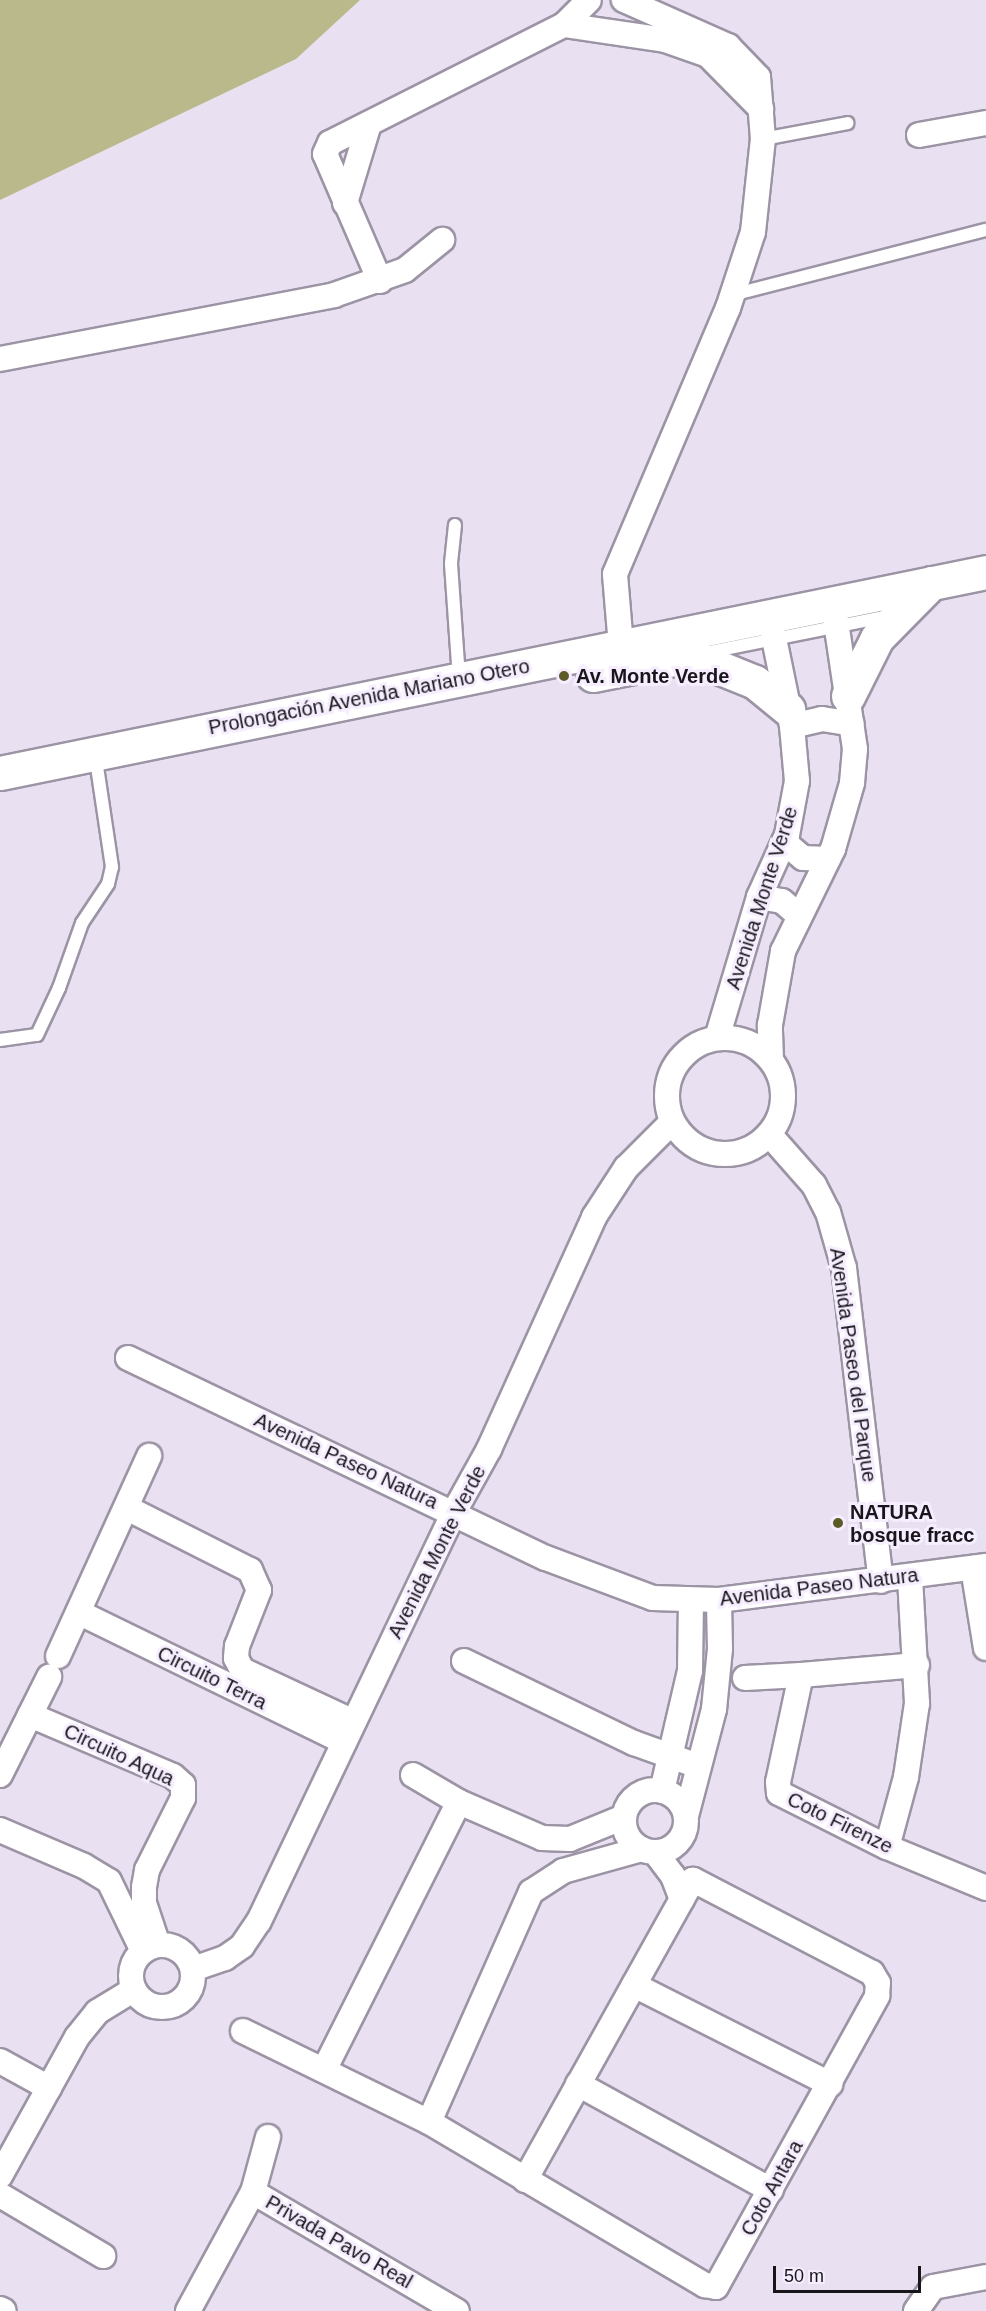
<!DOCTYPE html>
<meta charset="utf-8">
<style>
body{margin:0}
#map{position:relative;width:986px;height:2311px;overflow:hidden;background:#e9e1f2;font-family:Arial,sans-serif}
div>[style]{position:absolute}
.green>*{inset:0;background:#bab98c}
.roads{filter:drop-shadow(2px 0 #9c94a4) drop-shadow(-2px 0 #9c94a4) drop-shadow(0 2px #9c94a4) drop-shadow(0 -2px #9c94a4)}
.lane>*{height:12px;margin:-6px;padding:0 6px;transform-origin:6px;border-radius:6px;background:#fff}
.street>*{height:24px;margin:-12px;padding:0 12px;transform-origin:12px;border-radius:12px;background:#fff}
.street>.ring{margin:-12px;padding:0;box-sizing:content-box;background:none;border:24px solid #fff;border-radius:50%}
.secondary>*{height:33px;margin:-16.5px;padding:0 16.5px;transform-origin:16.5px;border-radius:16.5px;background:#fff}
.dots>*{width:16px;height:16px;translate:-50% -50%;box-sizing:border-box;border:3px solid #f6eeff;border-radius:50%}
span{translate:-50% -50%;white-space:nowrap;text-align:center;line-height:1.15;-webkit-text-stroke:6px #f6eeff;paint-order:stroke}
.poi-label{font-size:20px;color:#18151b;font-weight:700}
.left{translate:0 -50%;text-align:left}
.street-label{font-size:20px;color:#18151b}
.scale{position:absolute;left:773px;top:2266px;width:148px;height:27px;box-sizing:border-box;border:3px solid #18151b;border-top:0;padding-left:8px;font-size:18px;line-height:21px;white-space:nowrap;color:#18151b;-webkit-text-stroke:4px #f6eeff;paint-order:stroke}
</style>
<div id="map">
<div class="green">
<i style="clip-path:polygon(0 0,360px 0,296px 59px,0 200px)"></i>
</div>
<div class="roads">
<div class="lane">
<i style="left:763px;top:139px;width:86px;rotate:-10.7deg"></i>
<i style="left:732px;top:295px;width:262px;rotate:-14.4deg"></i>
<i style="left:455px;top:525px;width:39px;rotate:96deg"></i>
<i style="left:451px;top:564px;width:113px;rotate:86deg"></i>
<i style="left:705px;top:653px;width:187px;rotate:-11.4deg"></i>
<i style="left:0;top:1040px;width:37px;rotate:-8deg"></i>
<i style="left:37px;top:1035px;width:52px;rotate:-64.9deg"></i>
<i style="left:59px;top:988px;width:69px;rotate:-70.5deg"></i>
<i style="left:82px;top:923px;width:47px;rotate:-56.3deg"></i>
<i style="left:108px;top:884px;width:17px;rotate:-77deg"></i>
<i style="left:112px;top:867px;width:115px;rotate:-98.5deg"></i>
</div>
<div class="street">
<i style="left:564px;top:25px;width:102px;rotate:8.4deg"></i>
<i style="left:665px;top:40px;width:46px;rotate:19.2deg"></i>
<i style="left:708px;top:55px;width:76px;rotate:45.5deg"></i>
<i style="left:919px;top:135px;width:68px;rotate:-10.2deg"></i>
<i style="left:345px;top:203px;width:83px;rotate:-73.1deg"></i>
<i style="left:380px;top:281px;width:138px;rotate:-113.4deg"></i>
<i style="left:325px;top:154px;width:12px;rotate:-66deg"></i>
<i style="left:330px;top:143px;width:262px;rotate:-26.8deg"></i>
<i style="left:564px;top:25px;width:35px;rotate:-45deg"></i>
<i style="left:0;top:359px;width:340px;rotate:-10.8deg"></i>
<i style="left:334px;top:295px;width:75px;rotate:-19.4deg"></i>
<i style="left:405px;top:270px;width:48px;rotate:-39deg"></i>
<i style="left:621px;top:646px;width:72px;rotate:-94.8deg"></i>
<i style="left:615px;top:574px;width:289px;rotate:-67deg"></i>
<i style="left:728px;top:308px;width:80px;rotate:-71.8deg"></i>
<i style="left:753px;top:232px;width:94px;rotate:-83.9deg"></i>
<i style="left:763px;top:139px;width:62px;rotate:-94.6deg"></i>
<i style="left:758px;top:77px;width:43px;rotate:-134.1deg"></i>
<i style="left:728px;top:46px;width:114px;rotate:-156.1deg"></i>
<i style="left:792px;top:726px;width:31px;rotate:-13deg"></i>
<i style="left:822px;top:719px;width:30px;rotate:9deg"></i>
<i style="left:784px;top:842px;width:25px;rotate:40deg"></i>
<i style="left:803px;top:858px;width:25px;rotate:2deg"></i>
<i style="left:759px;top:897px;width:23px;rotate:10deg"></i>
<i style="left:782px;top:901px;width:21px;rotate:41deg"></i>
<i class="ring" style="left:667px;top:1038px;width:92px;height:92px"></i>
<i style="left:717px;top:1038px;width:147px;rotate:-73.4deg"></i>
<i style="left:759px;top:897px;width:68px;rotate:-65.7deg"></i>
<i style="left:787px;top:835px;width:55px;rotate:-79.5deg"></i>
<i style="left:797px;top:781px;width:55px;rotate:-95.2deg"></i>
<i style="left:792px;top:726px;width:114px;rotate:-101.6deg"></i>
<i style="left:771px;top:1060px;width:35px;rotate:-92deg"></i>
<i style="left:770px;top:1025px;width:75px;rotate:-80deg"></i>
<i style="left:783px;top:951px;width:114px;rotate:-63.9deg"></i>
<i style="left:833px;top:849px;width:69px;rotate:-73.9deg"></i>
<i style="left:852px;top:783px;width:34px;rotate:-85deg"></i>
<i style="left:855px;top:749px;width:150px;rotate:-98.5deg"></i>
<i style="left:769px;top:1134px;width:68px;rotate:48.6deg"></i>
<i style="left:814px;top:1185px;width:30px;rotate:63deg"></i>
<i style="left:828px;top:1212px;width:58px;rotate:74.1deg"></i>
<i style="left:844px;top:1268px;width:315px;rotate:83.3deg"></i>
<i style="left:128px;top:1358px;width:463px;rotate:25.6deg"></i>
<i style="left:546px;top:1558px;width:114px;rotate:20.5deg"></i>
<i style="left:653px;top:1598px;width:66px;rotate:1.7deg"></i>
<i style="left:719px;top:1600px;width:269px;rotate:-7.3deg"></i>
<i style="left:127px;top:1508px;width:138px;rotate:26.8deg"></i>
<i style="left:250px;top:1570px;width:22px;rotate:66deg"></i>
<i style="left:259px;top:1590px;width:60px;rotate:111.4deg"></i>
<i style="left:237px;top:1646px;width:12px;rotate:95deg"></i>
<i style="left:236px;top:1658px;width:13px;rotate:63deg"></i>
<i style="left:242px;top:1670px;width:123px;rotate:24.9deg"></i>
<i style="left:973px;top:1568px;width:81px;rotate:80.8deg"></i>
<i style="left:80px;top:1613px;width:294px;rotate:26deg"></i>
<i style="left:58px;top:1656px;width:220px;rotate:-65.5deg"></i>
<i style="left:464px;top:1661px;width:189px;rotate:25.8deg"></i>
<i style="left:634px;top:1743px;width:68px;rotate:19.8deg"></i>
<i style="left:917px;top:1665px;width:116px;rotate:175.1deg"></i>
<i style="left:801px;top:1675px;width:109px;rotate:102.1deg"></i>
<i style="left:778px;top:1782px;width:11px;rotate:85deg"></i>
<i style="left:779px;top:1793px;width:121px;rotate:26.6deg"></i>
<i style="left:887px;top:1847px;width:107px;rotate:22.5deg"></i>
<i style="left:745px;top:1678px;width:56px;rotate:-3.1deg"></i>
<i style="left:30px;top:1715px;width:155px;rotate:23.1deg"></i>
<i style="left:173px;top:1776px;width:13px;rotate:42deg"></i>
<i style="left:183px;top:1785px;width:13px;rotate:90deg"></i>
<i style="left:183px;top:1798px;width:80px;rotate:116.6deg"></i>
<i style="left:147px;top:1870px;width:17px;rotate:100deg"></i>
<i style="left:144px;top:1887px;width:16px;rotate:90deg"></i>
<i style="left:144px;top:1903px;width:44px;rotate:71.6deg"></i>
<i style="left:0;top:1775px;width:110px;rotate:-63.4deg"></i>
<i style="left:413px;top:1775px;width:53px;rotate:30.4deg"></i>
<i style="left:459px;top:1802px;width:90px;rotate:23.4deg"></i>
<i style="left:542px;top:1838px;width:28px;rotate:2deg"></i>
<i style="left:570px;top:1839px;width:58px;rotate:-22.2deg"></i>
<i class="ring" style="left:624px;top:1790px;width:38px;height:38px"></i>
<i style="left:662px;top:1791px;width:123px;rotate:-76.9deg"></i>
<i style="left:690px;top:1671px;width:71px;rotate:-89.2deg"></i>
<i style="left:686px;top:1816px;width:111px;rotate:-75.3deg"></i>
<i style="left:714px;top:1709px;width:60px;rotate:-84.3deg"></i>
<i style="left:720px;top:1649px;width:49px;rotate:-91.2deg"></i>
<i style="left:0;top:1830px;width:91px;rotate:23.2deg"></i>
<i style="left:84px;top:1866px;width:29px;rotate:31deg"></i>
<i style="left:109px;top:1881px;width:78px;rotate:64.1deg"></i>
<i style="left:887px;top:1847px;width:73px;rotate:-74.8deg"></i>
<i style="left:906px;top:1777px;width:75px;rotate:-81.5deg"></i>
<i style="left:917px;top:1703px;width:126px;rotate:-93.2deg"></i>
<i style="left:655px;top:1852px;width:30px;rotate:53deg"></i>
<i style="left:673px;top:1876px;width:25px;rotate:69deg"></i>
<i class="ring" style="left:131px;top:1945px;width:38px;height:38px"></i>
<i style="left:193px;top:1969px;width:34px;rotate:-19deg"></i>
<i style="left:225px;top:1958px;width:21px;rotate:-35deg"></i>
<i style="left:242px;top:1946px;width:30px;rotate:-56deg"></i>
<i style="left:259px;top:1921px;width:453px;rotate:-64.5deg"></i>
<i style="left:454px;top:1512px;width:72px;rotate:-60.9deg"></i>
<i style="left:489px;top:1449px;width:255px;rotate:-65.6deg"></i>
<i style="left:594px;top:1217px;width:59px;rotate:-56.9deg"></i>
<i style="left:626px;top:1168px;width:65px;rotate:-45deg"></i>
<i style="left:634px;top:1985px;width:220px;rotate:26.8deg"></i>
<i style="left:243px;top:2031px;width:207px;rotate:26.1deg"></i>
<i style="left:429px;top:2122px;width:321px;rotate:30.6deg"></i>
<i style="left:705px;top:2285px;width:11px;rotate:10deg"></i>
<i style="left:716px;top:2287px;width:333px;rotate:-61deg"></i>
<i style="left:877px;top:1996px;width:13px;rotate:-86deg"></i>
<i style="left:878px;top:1983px;width:12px;rotate:-121deg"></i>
<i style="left:872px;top:1973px;width:202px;rotate:-152.5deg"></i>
<i style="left:0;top:2061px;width:56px;rotate:28.9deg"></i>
<i style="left:324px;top:2070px;width:300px;rotate:-63.3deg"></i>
<i style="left:578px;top:2084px;width:220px;rotate:28.8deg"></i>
<i style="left:429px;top:2122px;width:252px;rotate:-66.1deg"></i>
<i style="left:531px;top:1892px;width:38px;rotate:-33deg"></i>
<i style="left:563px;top:1871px;width:82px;rotate:-15.6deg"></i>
<i style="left:0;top:2176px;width:159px;rotate:-61deg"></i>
<i style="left:77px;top:2037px;width:32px;rotate:-51deg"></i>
<i style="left:97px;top:2012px;width:42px;rotate:-31.4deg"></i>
<i style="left:525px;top:2180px;width:344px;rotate:-60.8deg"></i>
<i style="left:253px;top:2192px;width:236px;rotate:30.3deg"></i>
<i style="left:0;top:2195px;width:120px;rotate:30.6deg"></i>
<i style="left:0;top:2309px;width:4px;rotate:27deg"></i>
<i style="left:188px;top:2311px;width:136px;rotate:-61.4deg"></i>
<i style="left:253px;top:2192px;width:57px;rotate:-74.7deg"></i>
<i style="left:916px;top:2311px;width:29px;rotate:-55deg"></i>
<i style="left:933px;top:2287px;width:54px;rotate:-10.7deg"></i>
</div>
<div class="secondary">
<i style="left:593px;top:675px;width:88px;rotate:-11.2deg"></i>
<i style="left:679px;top:658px;width:24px;rotate:7deg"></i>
<i style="left:703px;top:661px;width:56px;rotate:22deg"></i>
<i style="left:755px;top:682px;width:43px;rotate:39.3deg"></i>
<i style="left:848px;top:696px;width:65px;rotate:-63.4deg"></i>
<i style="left:877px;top:638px;width:77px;rotate:-45.5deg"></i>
<i style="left:0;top:773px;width:1006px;rotate:-11.52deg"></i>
</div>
</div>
<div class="dots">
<i style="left:564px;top:676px;background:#5d5b27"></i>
<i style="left:838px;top:1523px;background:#5d5b27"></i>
</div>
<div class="poi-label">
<span class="left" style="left:576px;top:676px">Av. Monte Verde</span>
<span class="left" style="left:850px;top:1524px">NATURA<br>bosque fracc</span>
</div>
<div class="street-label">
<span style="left:369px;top:697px;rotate:-11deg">Prolongación Avenida Mariano Otero</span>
<span style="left:762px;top:898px;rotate:-72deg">Avenida Monte Verde</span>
<span style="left:853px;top:1365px;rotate:82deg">Avenida Paseo del Parque</span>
<span style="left:346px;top:1461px;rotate:25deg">Avenida Paseo Natura</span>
<span style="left:437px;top:1552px;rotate:-63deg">Avenida Monte Verde</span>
<span style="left:819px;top:1587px;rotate:-7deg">Avenida Paseo Natura</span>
<span style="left:212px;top:1678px;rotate:26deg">Circuito Terra</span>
<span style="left:119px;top:1755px;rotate:25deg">Circuito Aqua</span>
<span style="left:840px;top:1823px;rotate:26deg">Coto Firenze</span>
<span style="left:772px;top:2188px;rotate:-61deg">Coto Antara</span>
<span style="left:339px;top:2242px;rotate:30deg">Privada Pavo Real</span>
</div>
<div class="scale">50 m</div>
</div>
